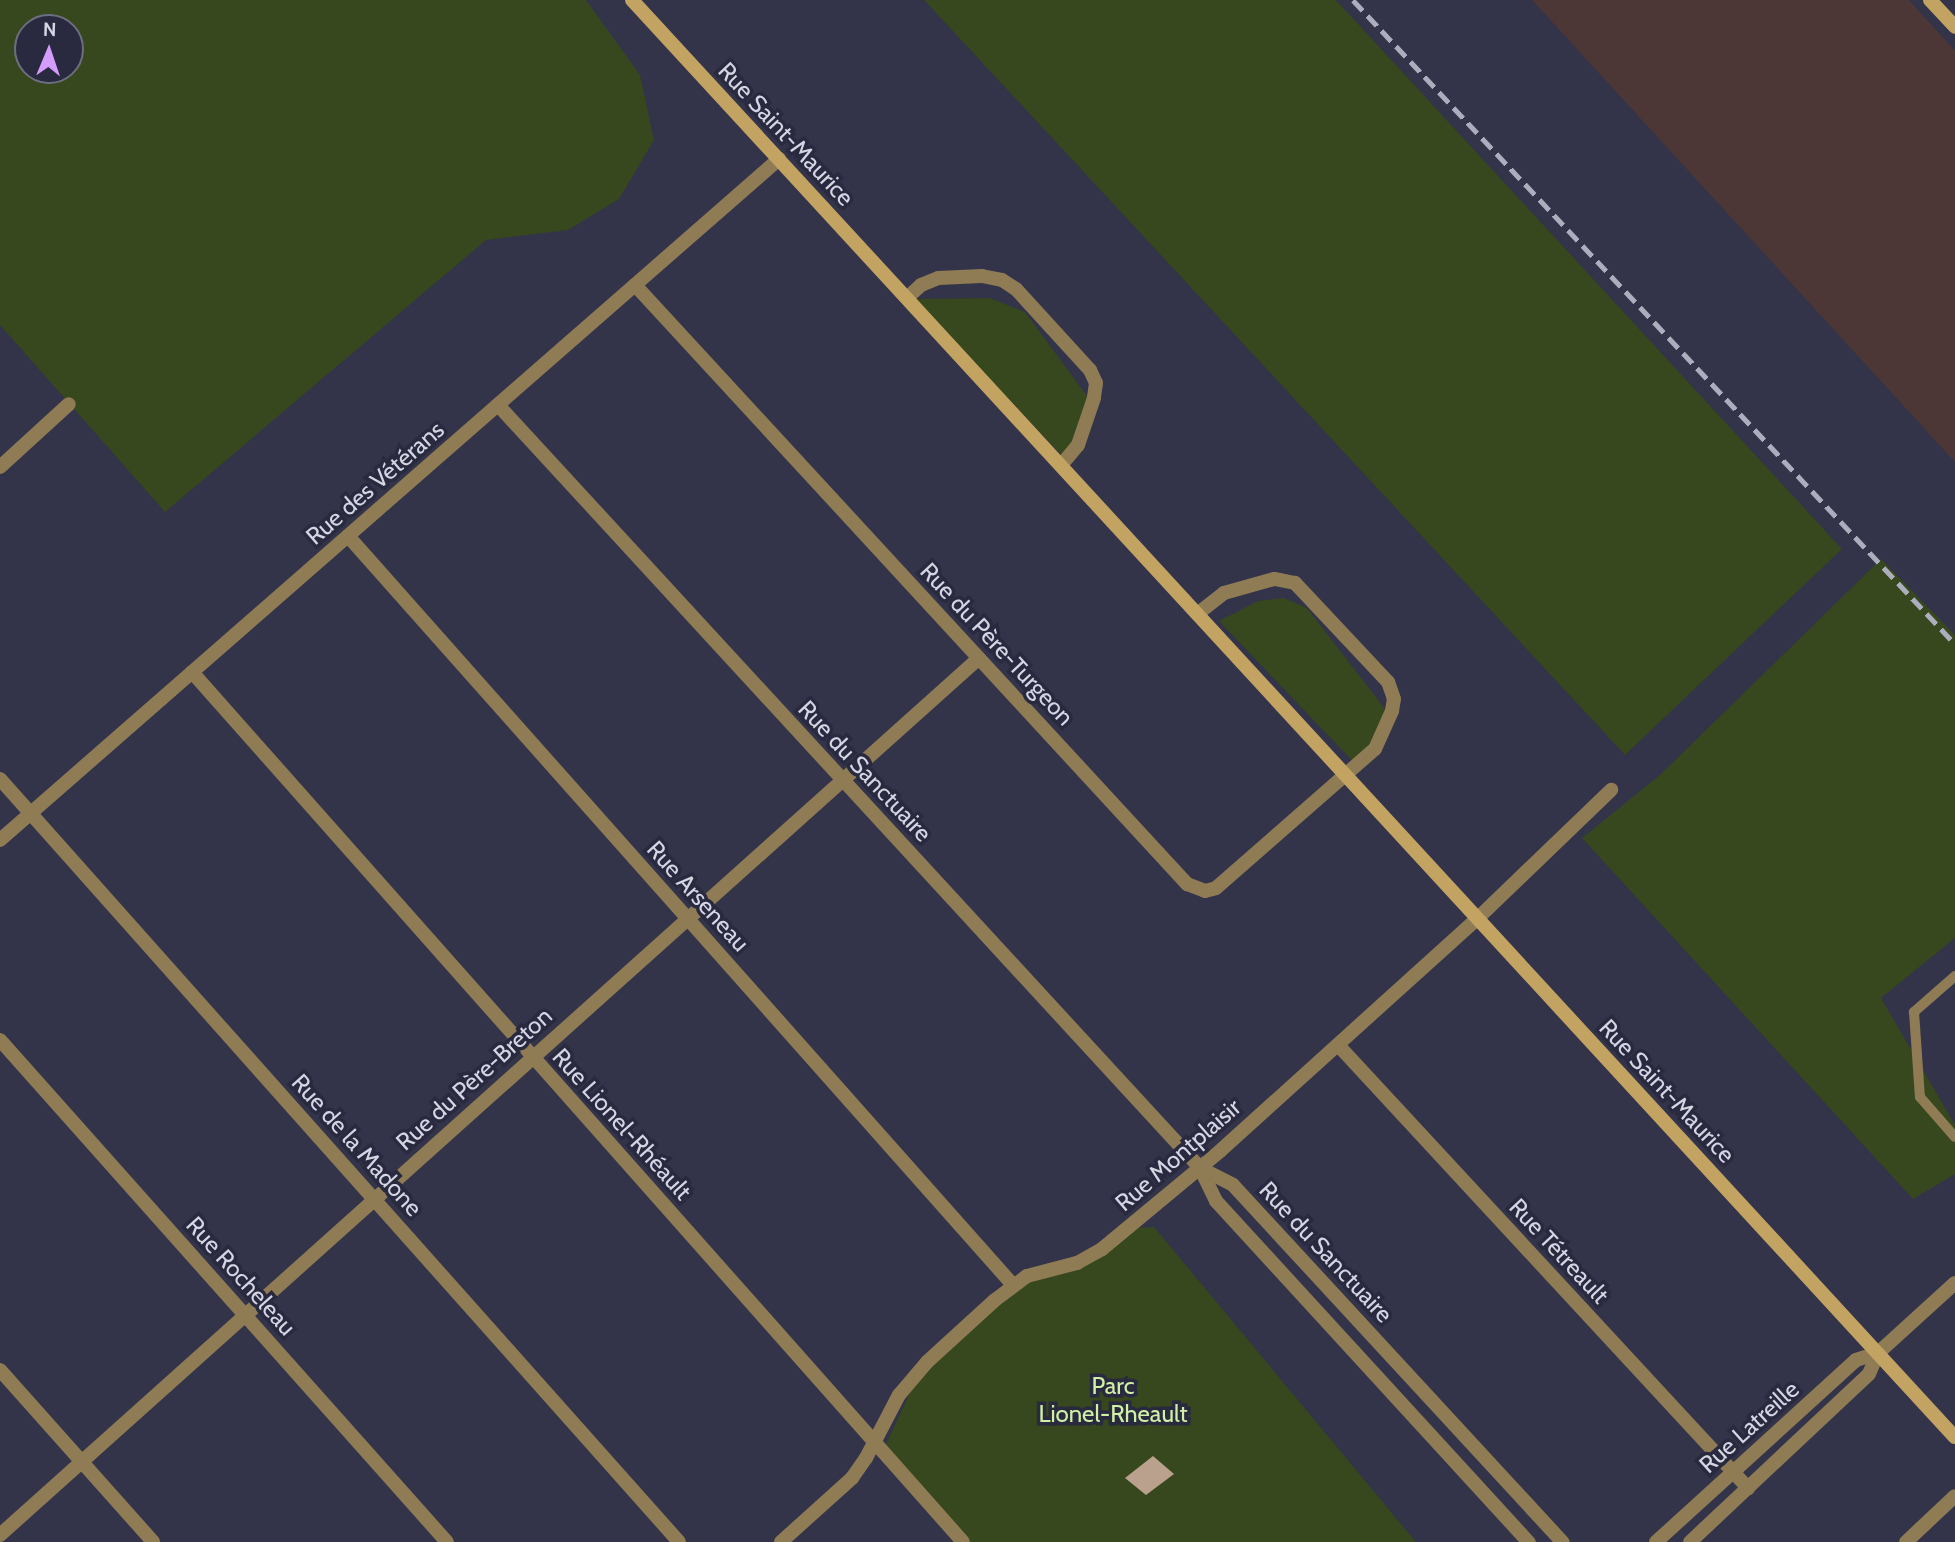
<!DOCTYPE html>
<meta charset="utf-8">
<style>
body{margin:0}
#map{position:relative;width:1955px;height:1542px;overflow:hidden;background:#33334a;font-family:Cabin,sans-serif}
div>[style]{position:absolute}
.industrial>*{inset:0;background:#4c3736}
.green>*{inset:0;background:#37471e}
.building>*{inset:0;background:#baa18d}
.lane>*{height:10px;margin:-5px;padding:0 5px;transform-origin:5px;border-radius:5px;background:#8f7c55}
.street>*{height:14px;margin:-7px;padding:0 7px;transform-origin:7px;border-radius:7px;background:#8f7c55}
.secondary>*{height:14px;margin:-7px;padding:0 7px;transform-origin:7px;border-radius:7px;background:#c2a362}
.rail>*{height:5px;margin-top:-2.5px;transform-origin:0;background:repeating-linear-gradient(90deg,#acadbd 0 14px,transparent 0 21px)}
span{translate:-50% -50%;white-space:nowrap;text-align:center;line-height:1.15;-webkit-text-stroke:7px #29293f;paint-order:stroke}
.street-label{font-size:24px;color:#d5d6e4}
.park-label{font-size:24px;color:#d0f0a5}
.north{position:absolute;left:14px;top:14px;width:70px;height:70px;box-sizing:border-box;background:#29293f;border:2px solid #6e6e81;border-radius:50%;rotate:2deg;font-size:19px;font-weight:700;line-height:28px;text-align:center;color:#d5d6e4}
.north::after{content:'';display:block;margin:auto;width:24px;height:32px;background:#d49cfc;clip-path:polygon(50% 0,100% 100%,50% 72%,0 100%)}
</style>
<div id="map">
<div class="industrial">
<i style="clip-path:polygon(1532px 0,1909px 0,1955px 51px,1955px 462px)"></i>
</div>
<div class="green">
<i style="clip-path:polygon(evenodd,0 0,586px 0,640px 75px,654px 140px,619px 199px,568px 230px,486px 240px,165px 512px,0 325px,0 0,28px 28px,70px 28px,70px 70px,28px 70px,28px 28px)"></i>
<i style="clip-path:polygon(924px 0,1336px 0,1842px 549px,1625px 755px)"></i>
<i style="clip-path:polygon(990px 298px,1025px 312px,1093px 404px,1068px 462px,914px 299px)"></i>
<i style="clip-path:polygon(1881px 559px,1955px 635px,1955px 938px,1881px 998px,1955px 1125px,1955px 1174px,1913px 1199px,1582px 838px,1660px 775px)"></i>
<i style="clip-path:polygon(1284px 598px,1307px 608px,1385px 709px,1380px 751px,1358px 767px,1219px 621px,1258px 601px)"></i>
<i style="clip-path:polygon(1154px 1227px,1416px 1542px,963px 1542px,886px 1444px,916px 1380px,1015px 1287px,1135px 1228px)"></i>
</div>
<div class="building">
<i style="clip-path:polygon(1153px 1456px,1174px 1474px,1146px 1495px,1125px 1478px)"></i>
</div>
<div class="lane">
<i style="left:1955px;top:976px;width:55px;rotate:138.7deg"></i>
<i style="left:1914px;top:1012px;width:85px;rotate:86deg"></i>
<i style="left:1920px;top:1097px;width:53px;rotate:48.8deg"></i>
</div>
<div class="street">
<i style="left:635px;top:285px;width:815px;rotate:47.34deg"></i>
<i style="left:1187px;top:884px;width:19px;rotate:21deg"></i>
<i style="left:1205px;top:891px;width:11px;rotate:-15deg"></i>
<i style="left:1216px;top:888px;width:211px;rotate:-41.2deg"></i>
<i style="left:1375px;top:749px;width:42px;rotate:-65.9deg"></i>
<i style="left:1392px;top:711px;width:12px;rotate:-81deg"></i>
<i style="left:1394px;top:699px;width:18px;rotate:-109deg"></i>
<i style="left:1388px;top:682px;width:136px;rotate:-133.2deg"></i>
<i style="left:1295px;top:583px;width:21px;rotate:-169deg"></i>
<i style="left:1274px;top:579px;width:52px;rotate:164.4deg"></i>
<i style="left:1224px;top:593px;width:34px;rotate:142deg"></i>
<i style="left:907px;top:298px;width:19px;rotate:-43deg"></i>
<i style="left:921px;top:285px;width:18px;rotate:-22deg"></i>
<i style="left:938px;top:278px;width:44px;rotate:-2.6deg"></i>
<i style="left:982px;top:276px;width:20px;rotate:11deg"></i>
<i style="left:1002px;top:280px;width:17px;rotate:33deg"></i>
<i style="left:1016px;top:289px;width:110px;rotate:47.6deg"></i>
<i style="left:1090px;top:370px;width:14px;rotate:65deg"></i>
<i style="left:1096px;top:383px;width:15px;rotate:98deg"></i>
<i style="left:1094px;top:398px;width:50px;rotate:108.8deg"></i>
<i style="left:1078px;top:445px;width:26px;rotate:130deg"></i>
<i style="left:498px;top:405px;width:1037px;rotate:47.38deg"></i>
<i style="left:1200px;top:1168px;width:37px;rotate:64deg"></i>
<i style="left:1216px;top:1201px;width:463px;rotate:47.5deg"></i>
<i style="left:0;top:467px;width:93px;rotate:-42.4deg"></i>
<i style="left:348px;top:536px;width:1002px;rotate:48.4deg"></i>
<i style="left:192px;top:672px;width:1162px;rotate:48.45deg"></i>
<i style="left:0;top:779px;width:1021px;rotate:48.33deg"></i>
<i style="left:0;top:840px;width:1035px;rotate:-41.16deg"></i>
<i style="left:0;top:1040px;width:672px;rotate:48.32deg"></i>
<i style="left:1338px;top:1045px;width:604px;rotate:47.22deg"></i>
<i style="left:1200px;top:1168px;width:37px;rotate:27deg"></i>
<i style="left:1233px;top:1185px;width:486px;rotate:47.3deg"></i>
<i style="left:0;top:1370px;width:230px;rotate:48.3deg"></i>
<i style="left:0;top:1535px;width:1314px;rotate:-41.85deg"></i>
<i style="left:781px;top:1542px;width:96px;rotate:-42deg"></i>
<i style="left:852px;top:1478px;width:24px;rotate:-55deg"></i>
<i style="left:866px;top:1458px;width:71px;rotate:-62.4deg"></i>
<i style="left:899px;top:1395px;width:43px;rotate:-49.7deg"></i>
<i style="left:927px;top:1362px;width:92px;rotate:-42.4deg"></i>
<i style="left:995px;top:1300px;width:40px;rotate:-37deg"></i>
<i style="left:1027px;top:1276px;width:52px;rotate:-14.6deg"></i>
<i style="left:1077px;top:1263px;width:29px;rotate:-29deg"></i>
<i style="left:1102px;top:1249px;width:153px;rotate:-39.7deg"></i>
<i style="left:1220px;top:1151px;width:348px;rotate:-42.1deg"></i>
<i style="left:1478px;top:918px;width:185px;rotate:-43.9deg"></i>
<i style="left:1656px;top:1542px;width:270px;rotate:-42.3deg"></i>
<i style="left:1856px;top:1360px;width:23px;rotate:-18deg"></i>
<i style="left:1878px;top:1353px;width:104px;rotate:-42.3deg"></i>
<i style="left:1690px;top:1542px;width:245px;rotate:-43.2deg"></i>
<i style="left:1869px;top:1374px;width:23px;rotate:-67deg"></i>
<i style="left:1906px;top:1542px;width:67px;rotate:-43.2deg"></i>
</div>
<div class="secondary">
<i style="left:632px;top:0;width:1953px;rotate:47.37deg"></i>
<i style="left:1930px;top:0;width:37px;rotate:47deg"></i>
</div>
<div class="rail">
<i style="left:1353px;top:0;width:882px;rotate:46.93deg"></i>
</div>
<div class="street-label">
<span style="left:786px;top:134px;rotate:47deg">Rue Saint-Maurice</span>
<span style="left:375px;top:483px;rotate:-41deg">Rue des Vétérans</span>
<span style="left:997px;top:644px;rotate:47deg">Rue du Père-Turgeon</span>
<span style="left:865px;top:771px;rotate:47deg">Rue du Sanctuaire</span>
<span style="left:698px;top:896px;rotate:48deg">Rue Arseneau</span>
<span style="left:474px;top:1079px;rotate:-42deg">Rue du Père-Breton</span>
<span style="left:1667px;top:1091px;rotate:47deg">Rue Saint-Maurice</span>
<span style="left:622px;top:1124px;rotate:48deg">Rue Lionel-Rhéault</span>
<span style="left:357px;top:1145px;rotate:48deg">Rue de la Madone</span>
<span style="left:1178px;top:1155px;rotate:-41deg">Rue Montplaisir</span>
<span style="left:1559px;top:1251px;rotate:47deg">Rue Tétreault</span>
<span style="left:1326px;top:1252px;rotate:47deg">Rue du Sanctuaire</span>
<span style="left:241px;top:1276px;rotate:48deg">Rue Rocheleau</span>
<span style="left:1749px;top:1427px;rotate:-42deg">Rue Latreille</span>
</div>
<div class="park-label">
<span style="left:1113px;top:1400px">Parc<br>Lionel-Rheault</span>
</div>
<div class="north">N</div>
</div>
